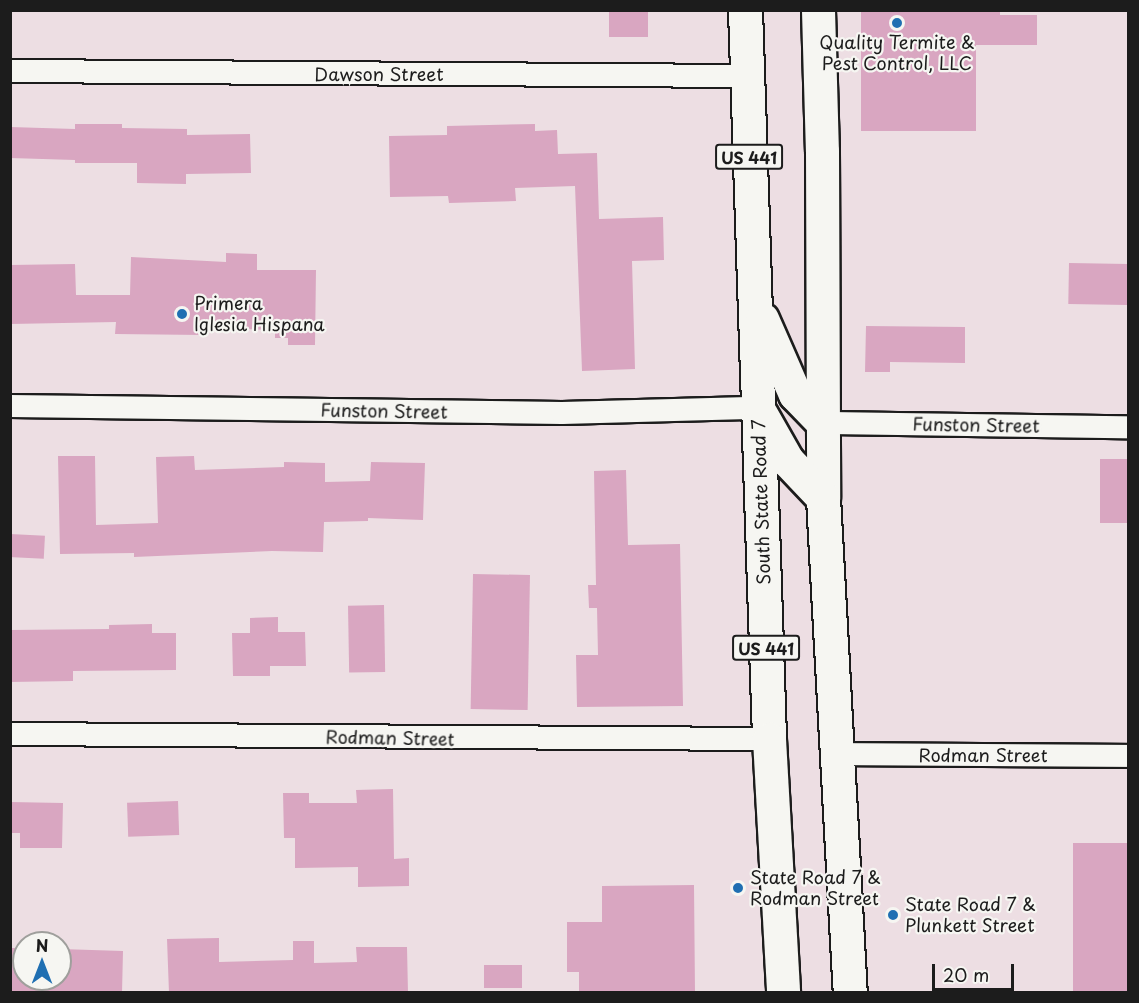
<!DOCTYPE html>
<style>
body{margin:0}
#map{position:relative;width:1139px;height:1003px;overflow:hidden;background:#eddee3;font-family:"Playpen Sans",sans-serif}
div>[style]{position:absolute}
.building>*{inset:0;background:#d9a6c1;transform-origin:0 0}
.roads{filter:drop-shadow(2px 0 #1c1c1c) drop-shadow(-2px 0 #1c1c1c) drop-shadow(0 2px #1c1c1c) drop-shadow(0 -2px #1c1c1c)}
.street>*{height:22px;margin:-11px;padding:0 11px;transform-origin:11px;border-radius:11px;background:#f6f6f2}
.primary>*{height:33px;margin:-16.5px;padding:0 16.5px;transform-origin:16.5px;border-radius:16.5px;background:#f6f6f2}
.dots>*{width:16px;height:16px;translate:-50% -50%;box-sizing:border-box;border:3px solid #f6f6f2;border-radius:50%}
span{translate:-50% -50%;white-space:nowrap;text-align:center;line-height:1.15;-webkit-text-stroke:4.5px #f6f6f2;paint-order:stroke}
.shield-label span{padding:2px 4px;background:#f6f6f2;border:2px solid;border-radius:4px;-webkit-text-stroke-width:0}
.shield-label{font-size:16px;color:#1c1c1c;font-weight:700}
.poi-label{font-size:18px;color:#1c1c1c}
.left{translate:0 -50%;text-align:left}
.street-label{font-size:18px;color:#1c1c1c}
.frame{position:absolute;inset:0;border:12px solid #1c1c1c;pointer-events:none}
.north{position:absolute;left:12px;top:931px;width:60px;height:60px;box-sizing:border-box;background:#f6f6f2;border:2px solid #9f9f9c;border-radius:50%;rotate:0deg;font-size:16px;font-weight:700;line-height:24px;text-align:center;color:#1c1c1c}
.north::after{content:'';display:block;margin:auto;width:21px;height:27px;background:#1f6fb2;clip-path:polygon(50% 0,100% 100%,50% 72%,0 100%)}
.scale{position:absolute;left:932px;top:964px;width:82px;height:27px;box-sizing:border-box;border:3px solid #1c1c1c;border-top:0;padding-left:8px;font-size:18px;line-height:21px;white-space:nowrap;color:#1c1c1c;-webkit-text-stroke:4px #f6f6f2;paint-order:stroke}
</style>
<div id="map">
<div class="building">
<i style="left:609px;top:10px;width:39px;height:27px"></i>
<i style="clip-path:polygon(861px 10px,1000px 10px,1000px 15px,1037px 15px,1037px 45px,976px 45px,976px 131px,861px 131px)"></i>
<i style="clip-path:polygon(75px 124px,122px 124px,122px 128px,187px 129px,187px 135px,250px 134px,251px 173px,186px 174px,186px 184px,137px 183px,137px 163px,75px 163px,75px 160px,10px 158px,10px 127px,75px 129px)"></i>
<i style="clip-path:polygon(535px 124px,535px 131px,557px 130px,558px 154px,597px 153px,599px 219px,663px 217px,664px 260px,632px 261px,635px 369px,582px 371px,575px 186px,515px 188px,516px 201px,449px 203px,448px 196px,390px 197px,389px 136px,447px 135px,447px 126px)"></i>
<i style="clip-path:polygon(226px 253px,257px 254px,257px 270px,316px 270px,315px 345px,288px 345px,288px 338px,275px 338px,275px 330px,203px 328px,203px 335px,115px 334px,116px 322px,10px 324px,10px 265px,75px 264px,76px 295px,130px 295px,131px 257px,226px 262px)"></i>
<i style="left:1069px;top:263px;width:59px;height:41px;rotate:1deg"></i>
<i style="clip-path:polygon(866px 326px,965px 327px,965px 363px,890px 362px,890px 372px,865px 372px)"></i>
<i style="clip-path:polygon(58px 456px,95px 456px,96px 525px,158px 523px,156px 457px,194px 456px,195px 470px,284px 467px,284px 462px,325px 463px,325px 482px,370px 481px,371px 462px,425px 463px,423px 520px,368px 518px,368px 521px,324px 522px,323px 552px,272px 551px,134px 557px,134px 553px,60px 554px)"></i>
<i style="left:1128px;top:459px;width:64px;height:28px;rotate:90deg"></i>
<i style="clip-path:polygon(626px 470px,628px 545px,680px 544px,683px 706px,577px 707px,576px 655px,598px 655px,597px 608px,589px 608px,588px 585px,596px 585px,594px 471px)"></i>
<i style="left:10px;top:534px;width:35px;height:23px;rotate:3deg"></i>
<i style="left:473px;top:574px;width:57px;height:135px;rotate:1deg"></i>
<i style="left:384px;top:605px;width:67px;height:36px;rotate:89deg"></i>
<i style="clip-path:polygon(278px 617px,278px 632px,305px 632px,306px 666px,270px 666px,270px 676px,233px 676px,232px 633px,250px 633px,250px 618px)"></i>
<i style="clip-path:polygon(152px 624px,152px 633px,176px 633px,176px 670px,73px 671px,73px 681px,10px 682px,10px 630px,109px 629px,109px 625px)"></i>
<i style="clip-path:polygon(393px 789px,394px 859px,409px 858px,409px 886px,358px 887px,358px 867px,295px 868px,295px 838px,284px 838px,283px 793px,309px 793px,309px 803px,357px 803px,356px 790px)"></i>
<i style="left:178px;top:801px;width:34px;height:51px;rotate:88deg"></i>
<i style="clip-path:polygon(10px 802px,63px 803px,62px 848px,20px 848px,20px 833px,10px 833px)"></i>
<i style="left:1073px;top:843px;width:55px;height:150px"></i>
<i style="clip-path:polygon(694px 885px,695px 993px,579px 993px,579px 972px,567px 972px,567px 922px,602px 922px,602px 886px)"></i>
<i style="clip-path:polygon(219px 938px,219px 962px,293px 960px,293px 941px,314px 941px,314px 963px,357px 962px,356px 947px,407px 947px,408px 993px,169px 993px,167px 939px)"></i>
<i style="clip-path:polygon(10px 948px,24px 948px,24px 979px,60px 979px,60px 949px,123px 951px,122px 993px,10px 993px)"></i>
<i style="left:484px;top:965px;width:38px;height:23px"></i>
</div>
<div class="roads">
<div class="street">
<i style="left:10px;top:71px;width:737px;rotate:0.39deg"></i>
<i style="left:10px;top:406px;width:552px;rotate:0.73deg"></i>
<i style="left:562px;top:413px;width:196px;rotate:-1.5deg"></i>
<i style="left:823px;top:423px;width:305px;rotate:0.8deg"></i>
<i style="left:10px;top:734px;width:759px;rotate:0.38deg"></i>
<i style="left:837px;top:754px;width:291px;rotate:0.4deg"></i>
</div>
<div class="primary">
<i style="left:745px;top:10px;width:729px;rotate:88.11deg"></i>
<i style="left:769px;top:739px;width:253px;rotate:86.8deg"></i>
<i style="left:818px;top:10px;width:141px;rotate:88.4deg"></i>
<i style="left:822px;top:151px;width:347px;rotate:89.8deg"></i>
<i style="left:823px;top:498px;width:495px;rotate:86.9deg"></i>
<i style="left:762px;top:319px;width:82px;rotate:66.3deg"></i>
<i style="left:795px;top:394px;width:40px;rotate:46deg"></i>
<i style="left:761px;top:414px;width:53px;rotate:60.5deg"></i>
<i style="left:787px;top:460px;width:52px;rotate:46.5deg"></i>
</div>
</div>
<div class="dots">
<i style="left:897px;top:23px;background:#1f6fb2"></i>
<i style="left:182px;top:314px;background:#1f6fb2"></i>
<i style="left:738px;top:888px;background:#1f6fb2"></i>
<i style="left:893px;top:915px;background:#1f6fb2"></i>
</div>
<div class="shield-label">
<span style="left:749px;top:157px">US 441</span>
<span style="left:766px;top:648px">US 441</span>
</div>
<div class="poi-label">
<span style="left:897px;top:53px">Quality Termite &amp;<br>Pest Control, LLC</span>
<span class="left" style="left:194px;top:314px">Primera<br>Iglesia Hispana</span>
<span class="left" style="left:750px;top:888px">State Road 7 &amp;<br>Rodman Street</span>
<span class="left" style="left:905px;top:915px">State Road 7 &amp;<br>Plunkett Street</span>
</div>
<div class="street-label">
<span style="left:379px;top:74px">Dawson Street</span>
<span style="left:384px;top:411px;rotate:1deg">Funston Street</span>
<span style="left:976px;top:425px;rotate:1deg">Funston Street</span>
<span style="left:761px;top:502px;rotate:-92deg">South State Road 7</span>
<span style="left:390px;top:738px;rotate:1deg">Rodman Street</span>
<span style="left:983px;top:755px">Rodman Street</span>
</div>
<div class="frame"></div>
<div class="north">N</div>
<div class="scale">20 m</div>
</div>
